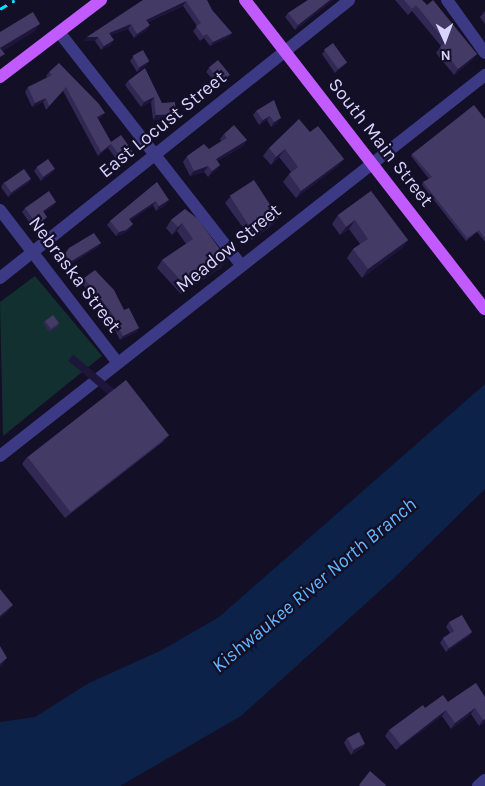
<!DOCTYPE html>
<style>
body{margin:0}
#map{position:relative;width:485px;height:786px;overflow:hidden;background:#130f26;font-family:Karla,sans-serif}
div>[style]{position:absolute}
.green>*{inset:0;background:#12302f}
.water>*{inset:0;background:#0c2248}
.minor>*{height:12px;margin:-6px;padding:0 6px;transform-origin:6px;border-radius:6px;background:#3d3a85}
.major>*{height:12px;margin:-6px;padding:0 6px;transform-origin:6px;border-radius:6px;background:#c25bff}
.rail>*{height:3px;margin-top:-1.5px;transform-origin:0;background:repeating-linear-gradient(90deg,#00e5ff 0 8px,transparent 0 14px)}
.wall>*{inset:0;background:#312854}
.shaded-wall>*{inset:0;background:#1d163a;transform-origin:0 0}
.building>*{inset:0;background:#433a66;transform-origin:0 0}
span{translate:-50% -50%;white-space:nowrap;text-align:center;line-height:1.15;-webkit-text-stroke:4.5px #130f26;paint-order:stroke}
.street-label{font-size:19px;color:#d9d4ff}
.water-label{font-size:20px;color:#62b6ff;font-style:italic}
.north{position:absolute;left:420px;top:15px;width:50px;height:50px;-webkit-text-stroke:4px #130f26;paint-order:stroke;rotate:178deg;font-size:14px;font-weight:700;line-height:20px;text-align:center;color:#d9d4ff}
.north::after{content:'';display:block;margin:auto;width:18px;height:22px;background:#d9d4ff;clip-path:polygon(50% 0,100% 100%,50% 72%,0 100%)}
</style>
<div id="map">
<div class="green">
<i style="clip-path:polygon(35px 276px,102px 356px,3px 436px,0 302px)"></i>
</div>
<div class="water">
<i style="clip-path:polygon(485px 384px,485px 489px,393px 579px,241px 716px,120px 786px,0 786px,0 722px,35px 717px,89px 683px,162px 650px,219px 617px)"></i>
</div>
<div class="minor">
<i style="left:447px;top:0;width:65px;rotate:54.4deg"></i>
<i style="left:59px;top:32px;width:294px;rotate:52deg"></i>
<i style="left:0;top:210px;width:193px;rotate:52.4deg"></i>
<i style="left:0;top:278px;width:446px;rotate:-38.5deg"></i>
<i style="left:0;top:456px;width:617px;rotate:-38.15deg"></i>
<i style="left:478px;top:786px;width:9px;rotate:-41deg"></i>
</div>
<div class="major">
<i style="left:245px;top:0;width:391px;rotate:52.2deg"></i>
<i style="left:0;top:77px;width:127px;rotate:-37.3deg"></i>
</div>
<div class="rail">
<i style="left:0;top:9px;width:17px;rotate:-31deg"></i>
</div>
<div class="wall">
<i style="clip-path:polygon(143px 0,207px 0,212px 10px,232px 33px,229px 37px,210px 46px,204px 38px,200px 41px,193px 31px,197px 26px,183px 6px,148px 22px,147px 30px,134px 38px,128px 29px,111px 35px,111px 45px,101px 50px,95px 41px,84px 41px,87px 37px)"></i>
<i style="clip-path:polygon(308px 0,333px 0,295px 30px,285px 17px,288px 13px)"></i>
<i style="clip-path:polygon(395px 0,422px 0,477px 54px,472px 60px,454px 75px,436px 53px,441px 46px,412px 11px,408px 15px)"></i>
<i style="clip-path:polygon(485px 11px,485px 24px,480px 17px)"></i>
<i style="clip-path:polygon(325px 50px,344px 66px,335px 73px,322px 54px)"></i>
<i style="clip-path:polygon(133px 57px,149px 61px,146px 65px,137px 72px,130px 61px)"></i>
<i style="clip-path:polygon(209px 68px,227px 79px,219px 86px,206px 72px)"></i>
<i style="clip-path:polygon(49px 72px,102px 117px,98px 119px,111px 142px,133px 152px,130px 156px,120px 164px,108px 148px,98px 156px,63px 91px,46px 110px,43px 102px,32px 107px,25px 92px,28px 87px,48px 78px,46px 76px)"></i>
<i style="clip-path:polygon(128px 81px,162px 103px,176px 114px,173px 118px,153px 120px,151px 102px,141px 107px,125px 85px)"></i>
<i style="clip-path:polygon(274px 100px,278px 122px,271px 127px,267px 120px,259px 125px,253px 115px,256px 111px)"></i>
<i style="clip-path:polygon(485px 119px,485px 242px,477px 232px,466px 241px,422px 185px,423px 182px,429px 179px,411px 156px,412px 154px)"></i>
<i style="clip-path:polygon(310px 132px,344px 159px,338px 166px,296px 198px,283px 182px,289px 174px,291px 172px,279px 157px,271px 165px,263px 156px,269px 148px)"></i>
<i style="clip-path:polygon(224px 134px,247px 140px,243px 146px,217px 161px,220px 165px,216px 170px,208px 177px,204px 172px,190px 176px,183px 162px,187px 156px,209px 149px,221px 141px,220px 139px)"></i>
<i style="clip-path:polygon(37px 167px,52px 173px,41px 181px,34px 171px)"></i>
<i style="clip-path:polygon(31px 179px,28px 183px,8px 197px,1px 187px,4px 182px)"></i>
<i style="clip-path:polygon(157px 182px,166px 205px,156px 211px,153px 205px,130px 221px,133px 224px,130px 229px,123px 234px,116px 236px,107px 225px,110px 221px)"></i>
<i style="clip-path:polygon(371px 191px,408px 240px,402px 248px,362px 278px,347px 258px,353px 249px,360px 244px,349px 229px,340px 235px,332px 224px,338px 215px)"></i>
<i style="clip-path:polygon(230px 197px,274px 224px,252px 240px,225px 203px)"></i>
<i style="clip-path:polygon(56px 202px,53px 206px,44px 212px,44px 222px,34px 229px,22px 212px,25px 208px)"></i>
<i style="clip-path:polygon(185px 209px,222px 267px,181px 294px,157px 268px,162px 260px,186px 244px,177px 231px,172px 235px,166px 228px,171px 220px)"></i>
<i style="clip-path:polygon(101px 243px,98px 247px,67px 266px,62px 259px,69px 248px)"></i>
<i style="clip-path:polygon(84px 278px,124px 310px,139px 328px,136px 332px,120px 340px,108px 316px,81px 282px)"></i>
<i style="clip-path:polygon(45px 321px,59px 323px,58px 326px,49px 332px,43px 323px)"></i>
<i style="clip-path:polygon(169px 435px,164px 441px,65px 518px,22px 464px,27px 457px)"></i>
<i style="clip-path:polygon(449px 622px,472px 632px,469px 636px,446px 652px,440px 643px,443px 638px,450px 633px,446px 627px)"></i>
<i style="clip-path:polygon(476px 683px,485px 722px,479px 726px,471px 714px,451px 729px,442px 716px,396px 750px,385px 736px,389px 730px,425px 708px,448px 702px)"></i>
<i style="clip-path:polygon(347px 738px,365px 744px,362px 748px,351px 755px,344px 743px)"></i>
</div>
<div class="shaded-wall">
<i style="clip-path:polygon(330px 0,333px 0,295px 30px,298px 25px)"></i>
<i style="clip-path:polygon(186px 1px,183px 6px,143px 24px,146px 20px)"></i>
<i style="clip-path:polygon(40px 24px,34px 32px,0 53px,0 48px)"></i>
<i style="clip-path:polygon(131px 24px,128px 29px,106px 37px,109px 33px)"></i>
<i style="clip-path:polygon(150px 25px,147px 30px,134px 38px,137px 34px)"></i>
<i style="clip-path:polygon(232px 33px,229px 37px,210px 46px,213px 42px)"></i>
<i style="clip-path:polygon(87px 37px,98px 37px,95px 41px,84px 41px)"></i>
<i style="clip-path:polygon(114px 40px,111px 45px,101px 50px,104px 46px)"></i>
<i style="clip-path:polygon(477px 54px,472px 60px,454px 75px,458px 69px)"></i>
<i style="clip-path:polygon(149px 61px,146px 65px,137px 72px,140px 67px)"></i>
<i style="clip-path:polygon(347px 62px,344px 66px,335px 73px,338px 69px)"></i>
<i style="clip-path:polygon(230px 75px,227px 79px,219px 86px,222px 82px)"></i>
<i style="clip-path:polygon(154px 97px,151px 102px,141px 107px,144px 102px)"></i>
<i style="clip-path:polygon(46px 98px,43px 102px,32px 107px,35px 103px)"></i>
<i style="clip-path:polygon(105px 113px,102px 117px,94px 121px,97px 117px)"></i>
<i style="clip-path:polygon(176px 114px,173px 118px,153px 120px,156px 115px)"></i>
<i style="clip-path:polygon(270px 116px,267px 120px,259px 125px,263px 120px)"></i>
<i style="clip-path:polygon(281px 118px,278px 122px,271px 127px,274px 122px)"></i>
<i style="clip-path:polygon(247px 140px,243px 146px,212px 164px,216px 159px)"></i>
<i style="clip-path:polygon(111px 144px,108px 148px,98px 156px,101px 152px)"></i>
<i style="clip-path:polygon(285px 149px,279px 157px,271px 165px,276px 157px)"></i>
<i style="clip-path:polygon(133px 152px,130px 156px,120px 164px,123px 160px)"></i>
<i style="clip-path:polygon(344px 159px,338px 166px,296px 198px,301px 191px)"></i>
<i style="clip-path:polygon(220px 165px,216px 170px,208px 177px,212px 171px)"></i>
<i style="clip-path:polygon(208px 166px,204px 172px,190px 176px,194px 171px)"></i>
<i style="clip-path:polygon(55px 169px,52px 173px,41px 181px,44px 176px)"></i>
<i style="clip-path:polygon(31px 179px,28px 183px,8px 197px,12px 192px)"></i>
<i style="clip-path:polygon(169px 200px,166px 205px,156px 211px,159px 206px)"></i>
<i style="clip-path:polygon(156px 201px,153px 205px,126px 224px,129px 219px)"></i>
<i style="clip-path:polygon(56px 202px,53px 206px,40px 215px,43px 211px)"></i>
<i style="clip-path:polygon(47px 217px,44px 222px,34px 229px,37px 225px)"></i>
<i style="clip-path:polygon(279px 218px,274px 224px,252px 240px,256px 234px)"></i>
<i style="clip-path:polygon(355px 220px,349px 229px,340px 235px,346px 227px)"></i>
<i style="clip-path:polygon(182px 223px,177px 231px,172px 235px,178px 227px)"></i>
<i style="clip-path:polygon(133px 224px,130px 229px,123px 234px,116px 236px,119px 232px)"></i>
<i style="clip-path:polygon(408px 240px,402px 248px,362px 278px,368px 269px)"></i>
<i style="clip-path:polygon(101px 243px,98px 247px,67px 266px,70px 262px)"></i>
<i style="clip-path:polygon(227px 259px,222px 267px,181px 294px,187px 287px)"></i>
<i style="clip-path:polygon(139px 328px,136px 332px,120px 340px,123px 336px)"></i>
<i style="left:169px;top:435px;width:8px;height:125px;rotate:130deg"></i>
<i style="clip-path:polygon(13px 605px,8px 612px,0 618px,0 616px)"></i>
<i style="clip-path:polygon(472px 632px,469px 636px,446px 652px,449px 648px)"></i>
<i style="clip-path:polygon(7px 658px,3px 664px,0 667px,0 664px)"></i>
<i style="clip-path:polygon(475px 708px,471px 714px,451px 729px,455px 723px)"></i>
<i style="clip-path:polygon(446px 710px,442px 716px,396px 750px,401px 745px)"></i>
<i style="clip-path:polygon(485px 719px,485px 722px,479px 726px,483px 720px)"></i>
<i style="clip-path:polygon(365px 744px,362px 748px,351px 755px,354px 750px)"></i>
</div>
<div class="building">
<i style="clip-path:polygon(143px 0,207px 0,212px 10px,232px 33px,213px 42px,207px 34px,203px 36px,196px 26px,201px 23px,186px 1px,146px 20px,150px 25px,137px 34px,131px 24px,109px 33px,114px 40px,104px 46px,98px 37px,87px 37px)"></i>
<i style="clip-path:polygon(308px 0,330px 0,298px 25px,288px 13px)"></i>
<i style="clip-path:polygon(404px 0,422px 0,427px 5px,433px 0,477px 54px,458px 69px,440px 47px,446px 42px,416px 5px,412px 9px)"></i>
<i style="clip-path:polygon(33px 12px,40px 24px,0 48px,5px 54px,0 57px,0 32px)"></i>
<i style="left:333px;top:43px;width:24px;height:11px;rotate:54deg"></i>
<i style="left:143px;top:50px;width:13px;height:12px;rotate:61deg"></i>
<i style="left:218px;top:60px;width:19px;height:12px;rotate:51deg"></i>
<i style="clip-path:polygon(59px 63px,99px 104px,105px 113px,97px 117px,111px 142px,121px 135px,133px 152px,123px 160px,111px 144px,101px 152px,66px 87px,49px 106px,46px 98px,35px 103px,28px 87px,52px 75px,49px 72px)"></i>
<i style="clip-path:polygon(145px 68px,162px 103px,175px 102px,176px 114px,156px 115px,154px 97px,144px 102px,128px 81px)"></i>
<i style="clip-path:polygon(274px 100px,281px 118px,274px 122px,270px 116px,263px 120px,256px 111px)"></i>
<i style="clip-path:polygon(474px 105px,485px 119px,485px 238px,479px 230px,467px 238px,423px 182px,432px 177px,412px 154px)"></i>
<i style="clip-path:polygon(299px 119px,310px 132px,318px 126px,344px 159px,301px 191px,289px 174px,298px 167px,285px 149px,276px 157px,269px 148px)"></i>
<i style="clip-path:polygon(234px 125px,247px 140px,216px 159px,220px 165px,212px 171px,208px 166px,194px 171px,187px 156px,204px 144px,209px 149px,227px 138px,224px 134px)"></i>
<i style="left:48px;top:159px;width:12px;height:14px;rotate:55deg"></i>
<i style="left:24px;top:169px;width:12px;height:24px;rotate:55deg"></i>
<i style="left:254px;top:180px;width:45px;height:29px;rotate:57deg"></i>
<i style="clip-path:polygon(157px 182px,169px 200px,159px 206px,156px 201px,129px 219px,133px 224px,126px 230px,119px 232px,110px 221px)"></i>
<i style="clip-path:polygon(49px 191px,56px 202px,43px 211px,47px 217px,37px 225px,25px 208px)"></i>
<i style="clip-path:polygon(371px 191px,408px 240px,368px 269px,353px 249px,368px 239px,355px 220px,346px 227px,338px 215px)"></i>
<i style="clip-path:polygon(185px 209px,198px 219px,227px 259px,187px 287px,162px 260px,193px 239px,182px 223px,178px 227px,171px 220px)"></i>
<i style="clip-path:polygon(94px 233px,101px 243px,70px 262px,65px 254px,69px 248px)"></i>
<i style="clip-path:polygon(95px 270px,114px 290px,124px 310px,129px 308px,139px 328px,123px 336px,111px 312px,84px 278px)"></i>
<i style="left:53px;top:315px;width:10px;height:10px;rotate:53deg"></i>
<i style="left:126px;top:380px;width:70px;height:125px;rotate:52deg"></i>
<i style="clip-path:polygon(0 589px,13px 605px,0 616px)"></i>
<i style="clip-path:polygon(462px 615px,472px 632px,449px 648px,443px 638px,454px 631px,449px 622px)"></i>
<i style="clip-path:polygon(0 646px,7px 658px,0 664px)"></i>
<i style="clip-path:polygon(476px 683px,485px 697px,485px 719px,483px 720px,475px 708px,455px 723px,446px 710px,401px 745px,389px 730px,423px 705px,425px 708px,443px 695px,448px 702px)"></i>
<i style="left:359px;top:732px;width:13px;height:13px;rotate:63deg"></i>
<i style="clip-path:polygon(370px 771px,386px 785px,385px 786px,360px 786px,359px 785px)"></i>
</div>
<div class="street-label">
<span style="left:163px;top:125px;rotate:-39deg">East Locust Street</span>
<span style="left:380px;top:143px;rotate:52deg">South Main Street</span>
<span style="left:229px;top:249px;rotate:-39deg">Meadow Street</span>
<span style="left:74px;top:275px;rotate:53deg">Nebraska Street</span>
</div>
<div class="water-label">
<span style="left:314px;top:585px;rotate:-40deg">Kishwaukee River North Branch</span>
</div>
<div class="north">N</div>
</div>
